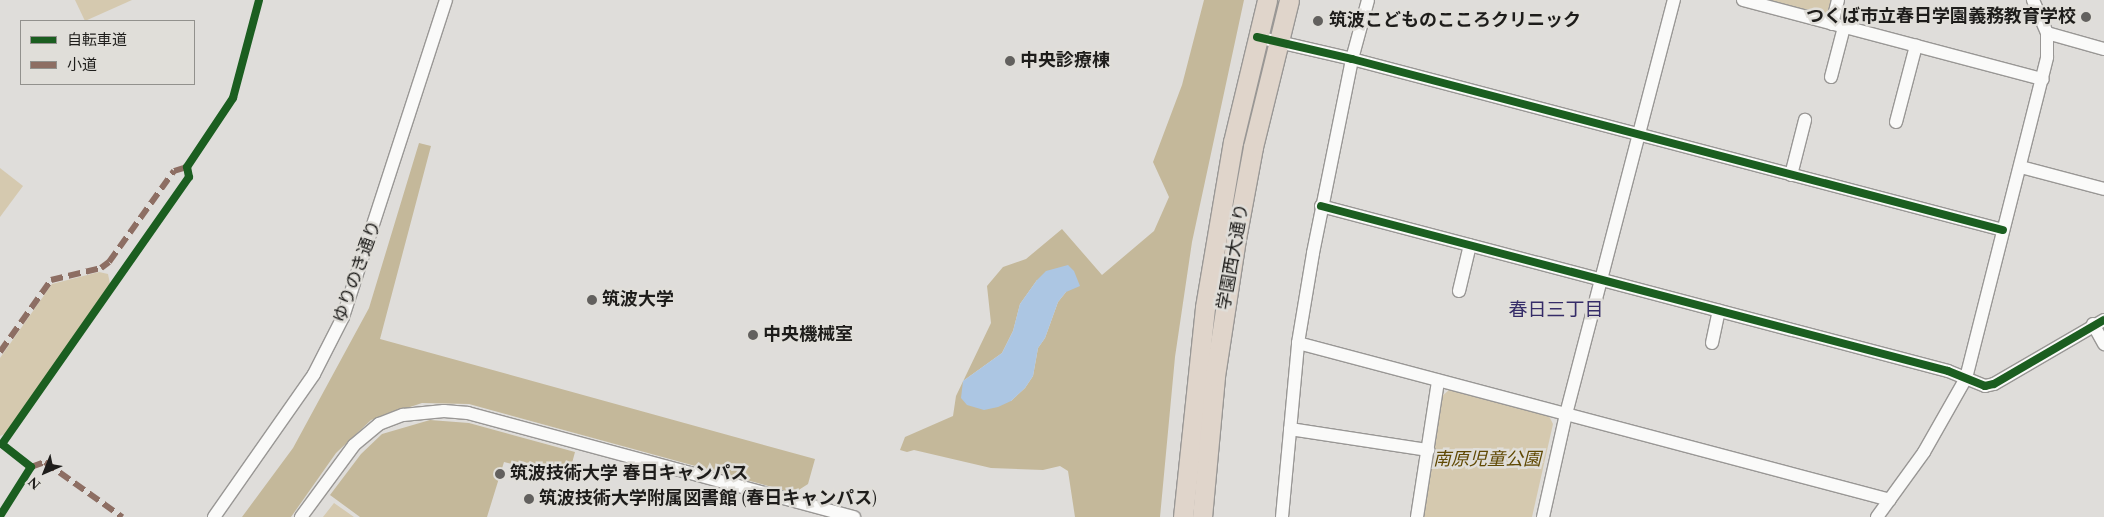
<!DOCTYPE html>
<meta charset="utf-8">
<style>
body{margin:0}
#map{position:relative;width:2104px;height:517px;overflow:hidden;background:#dfddda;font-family:Spectral,"Noto Sans JP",serif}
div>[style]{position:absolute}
.green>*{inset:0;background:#d5c9af}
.forest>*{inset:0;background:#c4b89a}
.water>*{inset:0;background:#acc6e3}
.roads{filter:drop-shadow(1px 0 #999795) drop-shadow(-1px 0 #999795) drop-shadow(0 1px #999795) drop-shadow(0 -1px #999795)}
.minor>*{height:12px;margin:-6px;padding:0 6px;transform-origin:6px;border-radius:6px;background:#fafaf9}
.highway>*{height:19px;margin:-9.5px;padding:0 9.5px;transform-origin:9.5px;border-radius:9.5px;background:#e0d5cb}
.quiet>*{height:6px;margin-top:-3px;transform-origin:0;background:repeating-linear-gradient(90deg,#8d6e63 0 12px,transparent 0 18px)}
.cycleway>*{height:8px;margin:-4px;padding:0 4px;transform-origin:4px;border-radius:4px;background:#1b5e20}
.dots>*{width:14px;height:14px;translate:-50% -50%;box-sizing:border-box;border:2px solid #e0ded9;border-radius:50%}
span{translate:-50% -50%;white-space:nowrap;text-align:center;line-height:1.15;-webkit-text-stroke:5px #e0ded9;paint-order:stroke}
.poi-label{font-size:18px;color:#1e1d1b;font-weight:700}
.right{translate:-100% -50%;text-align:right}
.left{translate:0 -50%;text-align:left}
.street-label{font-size:18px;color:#1e1d1b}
.park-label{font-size:18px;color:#604904;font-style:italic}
.neighbourhood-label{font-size:19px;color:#352c68}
.legend{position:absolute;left:20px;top:20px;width:175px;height:65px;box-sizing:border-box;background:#e0ded9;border:1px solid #92918d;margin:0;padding:6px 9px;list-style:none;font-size:15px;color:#1e1d1b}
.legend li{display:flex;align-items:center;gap:10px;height:25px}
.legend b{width:25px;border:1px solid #92918d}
.north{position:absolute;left:20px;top:447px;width:50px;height:50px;-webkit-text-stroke:4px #e0ded9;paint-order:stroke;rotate:224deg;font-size:14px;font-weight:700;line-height:20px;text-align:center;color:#1e1d1b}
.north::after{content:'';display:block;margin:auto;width:18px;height:22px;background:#1e1d1b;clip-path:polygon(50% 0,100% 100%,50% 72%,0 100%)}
</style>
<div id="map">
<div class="green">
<i style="clip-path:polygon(75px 0,132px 0,85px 21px)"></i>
<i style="clip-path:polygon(1763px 0,1831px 0,1829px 11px,1822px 15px)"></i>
<i style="clip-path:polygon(0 168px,23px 186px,0 217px)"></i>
<i style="clip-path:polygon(99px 272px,108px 274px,110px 284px,5px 434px,0 436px,0 358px,52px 284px)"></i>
<i style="clip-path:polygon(1449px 390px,1549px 416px,1553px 424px,1532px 517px,1423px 517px,1441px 397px)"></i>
<i style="clip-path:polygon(334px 503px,354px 517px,323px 517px)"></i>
</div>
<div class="forest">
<i style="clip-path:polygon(evenodd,1204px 0,1244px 0,1192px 242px,1175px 357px,1160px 517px,1075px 517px,1068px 471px,1060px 466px,1043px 470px,991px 468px,914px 450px,907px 452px,900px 450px,905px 437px,953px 416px,956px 396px,991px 323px,987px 286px,1003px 267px,1026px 259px,1062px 229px,1102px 275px,1154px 231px,1169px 197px,1153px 162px,1182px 85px,1204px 0,1037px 280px,1066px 292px,1058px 302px,1045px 338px,1038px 348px,1033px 376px,1025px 388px,1011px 401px,963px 381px,1002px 353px,1013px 331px,1020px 304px,1037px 280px)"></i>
<i style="clip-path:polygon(419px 143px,431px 146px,380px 339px,815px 459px,808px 484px,794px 493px,469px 404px,422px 403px,371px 420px,336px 453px,291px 517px,242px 517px,293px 448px,369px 308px)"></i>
<i style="clip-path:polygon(430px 420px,469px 423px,575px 452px,568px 478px,504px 462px,487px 517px,360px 517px,330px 495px,361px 454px,382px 434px)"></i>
</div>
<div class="water">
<i style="clip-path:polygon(1068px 265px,1074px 271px,1080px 286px,1066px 292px,1058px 302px,1045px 338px,1038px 348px,1033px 376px,1025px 388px,1011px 401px,998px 407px,984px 410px,967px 405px,961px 398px,963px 381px,1002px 353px,1013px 331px,1020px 304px,1037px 280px,1046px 271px)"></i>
</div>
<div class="roads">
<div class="minor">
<i style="left:1743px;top:0;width:310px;rotate:14.8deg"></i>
<i style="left:1832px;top:24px;width:25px;rotate:-76deg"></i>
<i style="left:2047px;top:33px;width:59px;rotate:15.7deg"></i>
<i style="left:1257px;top:37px;width:98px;rotate:13deg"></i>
<i style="left:1352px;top:59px;width:673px;rotate:14.72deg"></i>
<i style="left:1831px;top:77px;width:52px;rotate:-75.4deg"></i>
<i style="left:1896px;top:122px;width:79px;rotate:-75.3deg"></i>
<i style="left:2021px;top:167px;width:86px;rotate:14.8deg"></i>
<i style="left:1791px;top:175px;width:57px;rotate:-75.7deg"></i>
<i style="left:1321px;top:206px;width:648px;rotate:14.74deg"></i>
<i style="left:1948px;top:371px;width:40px;rotate:22deg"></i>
<i style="left:1985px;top:386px;width:9px;rotate:-13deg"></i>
<i style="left:1994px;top:384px;width:127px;rotate:-30.2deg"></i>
<i style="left:1459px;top:291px;width:47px;rotate:-76.6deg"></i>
<i style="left:2093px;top:324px;width:23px;rotate:61deg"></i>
<i style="left:1298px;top:343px;width:612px;rotate:14.85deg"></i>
<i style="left:1712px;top:343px;width:33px;rotate:-78deg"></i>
<i style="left:1290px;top:429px;width:140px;rotate:8.7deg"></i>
<i style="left:214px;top:517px;width:174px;rotate:-55deg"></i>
<i style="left:314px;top:374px;width:64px;rotate:-63deg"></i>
<i style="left:343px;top:317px;width:333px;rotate:-72deg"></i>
<i style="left:301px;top:517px;width:89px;rotate:-53.6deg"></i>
<i style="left:354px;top:445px;width:33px;rotate:-40deg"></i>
<i style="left:379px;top:424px;width:26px;rotate:-21deg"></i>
<i style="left:403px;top:415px;width:41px;rotate:-5.6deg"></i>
<i style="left:444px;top:411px;width:24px;rotate:5deg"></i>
<i style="left:468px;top:413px;width:400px;rotate:15.1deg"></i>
<i style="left:1282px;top:517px;width:175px;rotate:-84.7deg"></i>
<i style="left:1298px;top:343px;width:91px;rotate:-80.5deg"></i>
<i style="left:1313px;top:253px;width:198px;rotate:-78.6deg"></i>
<i style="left:1352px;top:59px;width:61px;rotate:-74.8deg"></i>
<i style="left:1417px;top:517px;width:138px;rotate:-81.2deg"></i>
<i style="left:1543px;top:517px;width:106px;rotate:-77.4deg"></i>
<i style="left:1566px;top:414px;width:428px;rotate:-75.4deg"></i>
<i style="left:1877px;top:517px;width:80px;rotate:-54.1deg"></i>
<i style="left:1924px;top:452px;width:85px;rotate:-60.4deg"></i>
<i style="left:1966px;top:378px;width:331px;rotate:-75.8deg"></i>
<i style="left:2047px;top:57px;width:24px;rotate:-90deg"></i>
<i style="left:2047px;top:33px;width:36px;rotate:-113deg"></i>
</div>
<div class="highway">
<i style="left:1183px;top:517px;width:211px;rotate:-84deg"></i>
<i style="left:1205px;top:307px;width:167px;rotate:-80.4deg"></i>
<i style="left:1233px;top:142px;width:146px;rotate:-76.5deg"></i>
<i style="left:1202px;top:517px;width:142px;rotate:-84.7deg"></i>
<i style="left:1215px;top:376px;width:139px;rotate:-81.3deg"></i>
<i style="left:1236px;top:239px;width:94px;rotate:-79.5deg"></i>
<i style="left:1253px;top:147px;width:151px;rotate:-76.2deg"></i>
</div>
</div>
<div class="quiet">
<i style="left:0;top:352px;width:88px;rotate:-54.7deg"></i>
<i style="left:51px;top:280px;width:51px;rotate:-13.5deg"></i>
<i style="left:101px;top:268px;width:10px;rotate:-37deg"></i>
<i style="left:109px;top:262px;width:112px;rotate:-54.5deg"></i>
<i style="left:174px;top:171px;width:14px;rotate:-17deg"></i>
<i style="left:31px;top:467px;width:15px;rotate:-20deg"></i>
<i style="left:45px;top:462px;width:95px;rotate:35.5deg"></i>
</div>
<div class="cycleway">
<i style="left:1257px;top:37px;width:98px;rotate:13deg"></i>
<i style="left:1352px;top:59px;width:673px;rotate:14.72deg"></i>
<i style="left:1321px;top:206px;width:648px;rotate:14.74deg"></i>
<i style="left:1948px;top:371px;width:40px;rotate:22deg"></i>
<i style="left:1985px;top:386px;width:9px;rotate:-13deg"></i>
<i style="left:1994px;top:384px;width:127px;rotate:-30.2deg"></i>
<i style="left:0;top:516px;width:58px;rotate:-57.7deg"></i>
<i style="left:31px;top:467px;width:37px;rotate:-142deg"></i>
<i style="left:2px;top:444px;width:326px;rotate:-55deg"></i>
<i style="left:189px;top:177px;width:10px;rotate:-101deg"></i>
<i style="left:187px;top:167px;width:83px;rotate:-56.3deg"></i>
<i style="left:233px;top:98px;width:101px;rotate:-75.1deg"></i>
</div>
<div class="dots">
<i style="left:2086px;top:17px;background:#62605e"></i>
<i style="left:1318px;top:21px;background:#62605e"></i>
<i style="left:1010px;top:61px;background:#62605e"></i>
<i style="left:592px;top:300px;background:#62605e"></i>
<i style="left:753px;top:335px;background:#62605e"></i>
<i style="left:500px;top:474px;background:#62605e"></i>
<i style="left:529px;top:499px;background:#62605e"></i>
</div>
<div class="poi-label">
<span class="right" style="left:2076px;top:17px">つくば市立春日学園義務教育学校</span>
<span class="left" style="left:1329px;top:21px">筑波こどものこころクリニック</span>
<span class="left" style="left:1020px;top:61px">中央診療棟</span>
<span class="left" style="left:602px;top:300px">筑波大学</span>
<span class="left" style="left:763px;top:335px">中央機械室</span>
<span class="left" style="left:510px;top:474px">筑波技術大学 春日キャンパス</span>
<span class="left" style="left:539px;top:499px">筑波技術大学附属図書館 (春日キャンパス)</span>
</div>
<div class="street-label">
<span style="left:1234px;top:257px;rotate:-80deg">学園西大通り</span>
<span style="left:358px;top:272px;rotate:-70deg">ゆりのき通り</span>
</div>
<div class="park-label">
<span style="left:1487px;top:460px">南原児童公園</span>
</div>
<div class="neighbourhood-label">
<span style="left:1556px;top:311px">春日三丁目</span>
</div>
<ul class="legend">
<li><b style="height:6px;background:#1b5e20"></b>自転車道</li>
<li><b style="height:6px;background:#8d6e63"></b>小道</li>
</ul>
<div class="north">N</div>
</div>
